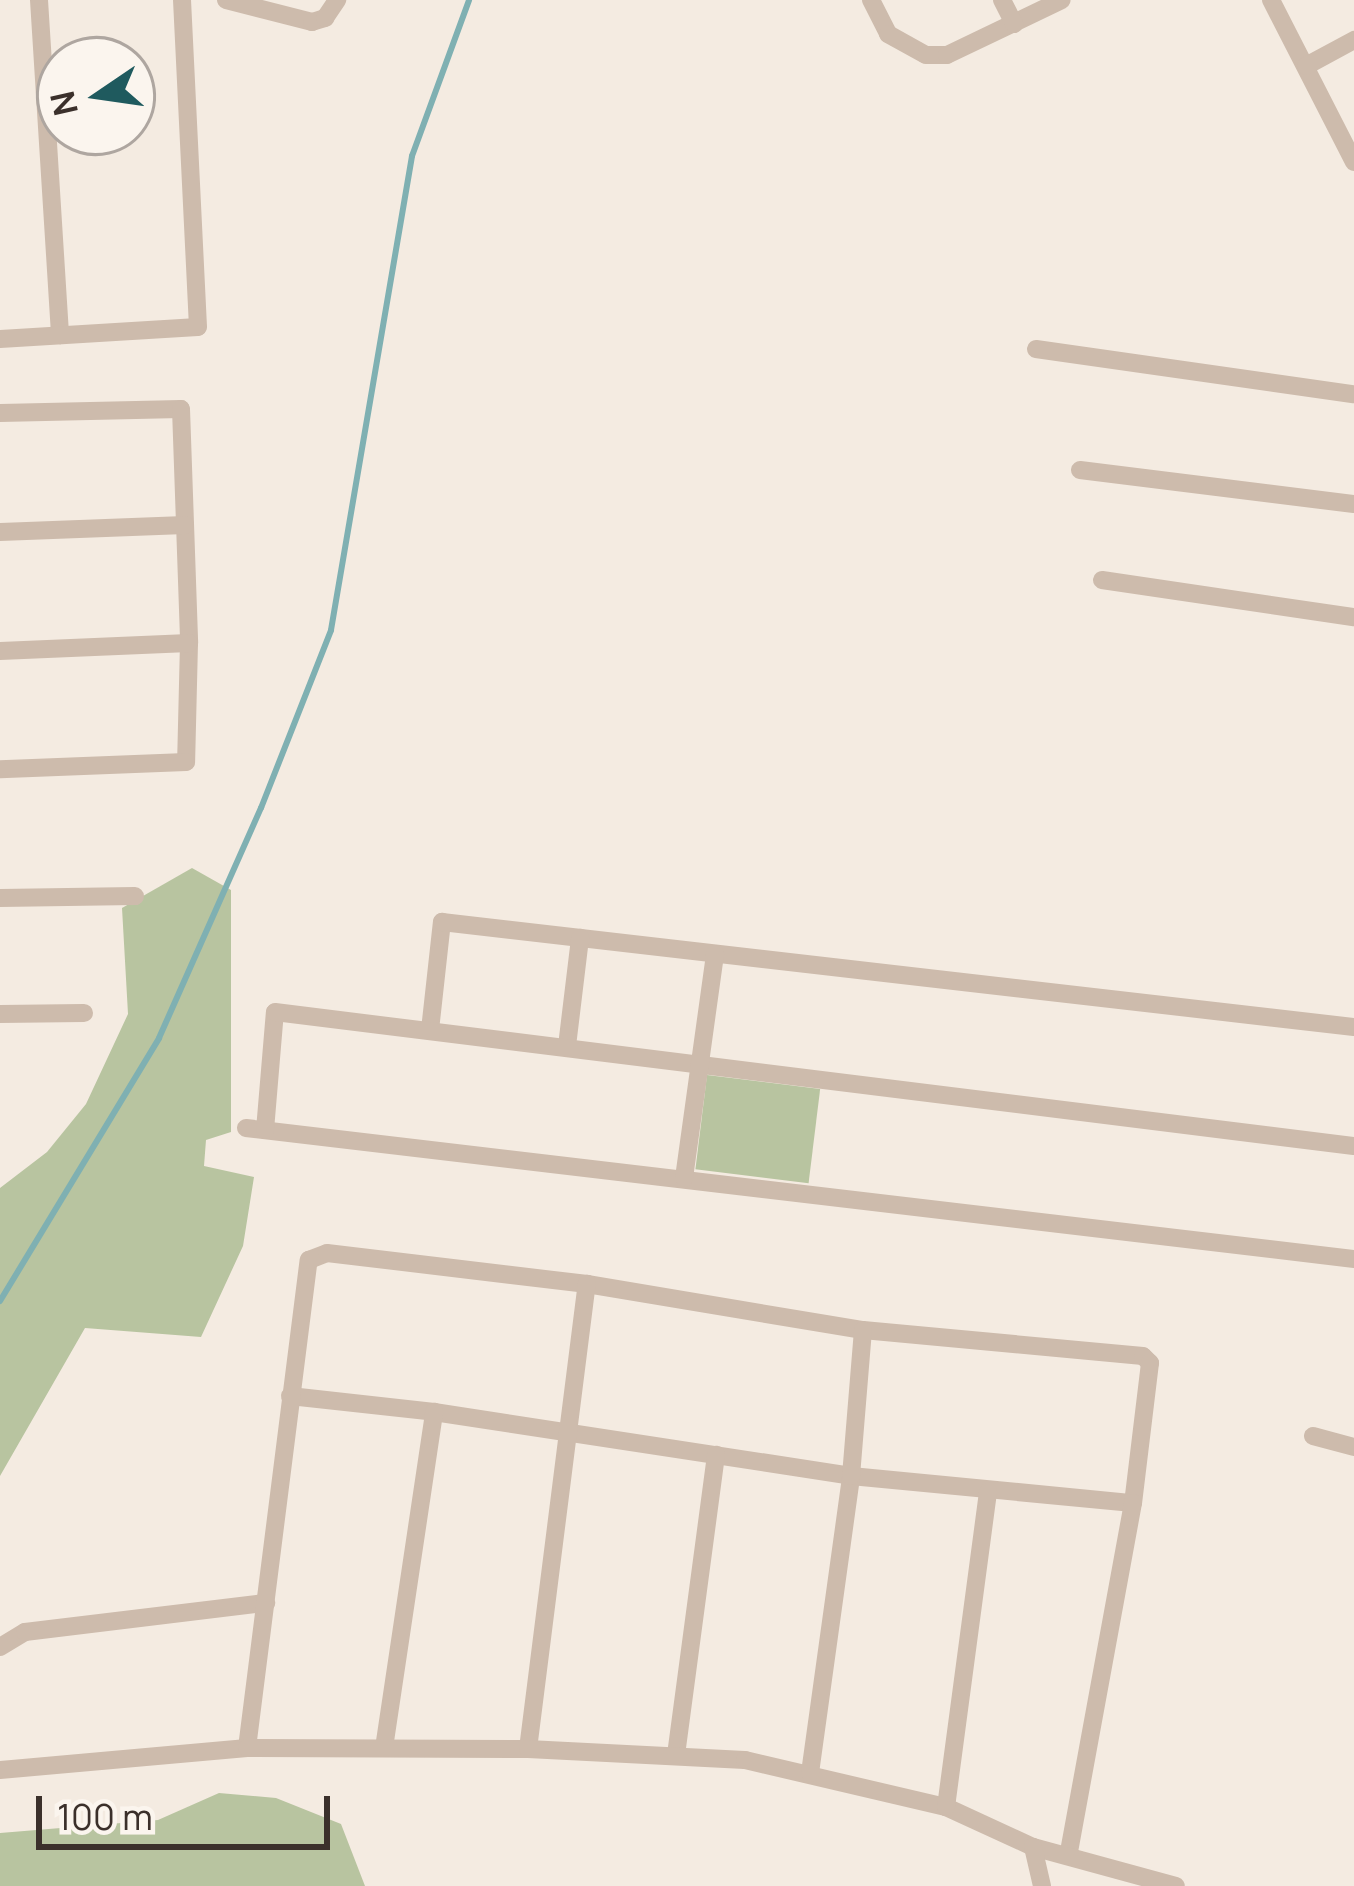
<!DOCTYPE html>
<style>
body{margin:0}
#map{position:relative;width:1354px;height:1886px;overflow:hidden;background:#f4ebe1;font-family:Manrope,sans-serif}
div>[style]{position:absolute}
.green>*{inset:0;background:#b8c4a0;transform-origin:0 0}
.stream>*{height:6px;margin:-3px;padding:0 3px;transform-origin:3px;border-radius:3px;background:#7fb0b2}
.street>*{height:18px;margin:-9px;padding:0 9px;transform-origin:9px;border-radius:9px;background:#cdbbac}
span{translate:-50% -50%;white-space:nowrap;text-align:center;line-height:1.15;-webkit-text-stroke:9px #fbf5ee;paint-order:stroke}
.north{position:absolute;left:36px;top:36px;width:120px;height:120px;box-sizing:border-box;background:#fbf5ee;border:3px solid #aea6a0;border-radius:50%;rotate:257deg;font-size:33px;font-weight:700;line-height:48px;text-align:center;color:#3b302b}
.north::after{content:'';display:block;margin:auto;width:42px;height:54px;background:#1f5a5e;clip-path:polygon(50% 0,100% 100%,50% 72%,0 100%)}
.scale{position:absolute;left:36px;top:1796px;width:294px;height:54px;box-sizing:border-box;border:6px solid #3b302b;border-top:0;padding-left:15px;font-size:36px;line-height:42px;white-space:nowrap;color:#3b302b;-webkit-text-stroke:9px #fbf5ee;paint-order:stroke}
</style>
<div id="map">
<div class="green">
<i style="clip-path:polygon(192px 868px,231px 890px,231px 1132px,206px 1140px,204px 1166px,254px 1177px,243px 1246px,201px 1337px,85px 1328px,0 1476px,0 1188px,47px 1152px,86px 1104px,128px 1014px,122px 908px)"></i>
<i style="left:707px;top:1075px;width:114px;height:95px;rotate:7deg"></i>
<i style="clip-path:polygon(219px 1793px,276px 1798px,341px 1824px,365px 1886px,0 1886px,0 1833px,158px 1820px)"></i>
</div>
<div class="stream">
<i style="left:0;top:1301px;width:307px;rotate:-58.8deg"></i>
<i style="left:159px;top:1038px;width:252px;rotate:-66.1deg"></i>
<i style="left:261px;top:808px;width:191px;rotate:-68.5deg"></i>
<i style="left:331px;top:630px;width:481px;rotate:-80.3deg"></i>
<i style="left:412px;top:156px;width:166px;rotate:-69.9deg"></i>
</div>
<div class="street">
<i style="left:39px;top:0;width:336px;rotate:86.4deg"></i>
<i style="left:226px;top:0;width:89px;rotate:14.3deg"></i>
<i style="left:312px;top:22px;width:14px;rotate:-17deg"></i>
<i style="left:325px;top:18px;width:22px;rotate:-56deg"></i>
<i style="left:871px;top:0;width:38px;rotate:63deg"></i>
<i style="left:888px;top:34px;width:43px;rotate:28.9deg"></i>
<i style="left:926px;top:55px;width:21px"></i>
<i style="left:947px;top:55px;width:127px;rotate:-25.6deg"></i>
<i style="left:1002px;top:0;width:27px;rotate:63deg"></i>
<i style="left:1271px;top:0;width:182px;rotate:62.9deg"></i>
<i style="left:1306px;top:66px;width:55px;rotate:-28.4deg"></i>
<i style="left:0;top:339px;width:198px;rotate:-3.5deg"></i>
<i style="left:198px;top:327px;width:327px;rotate:-92.8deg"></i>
<i style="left:1036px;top:349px;width:321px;rotate:8.1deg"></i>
<i style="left:0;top:413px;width:181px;rotate:-1.3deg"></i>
<i style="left:181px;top:409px;width:234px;rotate:88deg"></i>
<i style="left:189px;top:643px;width:119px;rotate:91.4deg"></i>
<i style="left:186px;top:762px;width:186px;rotate:177.8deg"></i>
<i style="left:1080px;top:470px;width:276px;rotate:7.1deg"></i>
<i style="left:0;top:532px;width:185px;rotate:-2.2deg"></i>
<i style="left:1102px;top:580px;width:255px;rotate:8.4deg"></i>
<i style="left:0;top:651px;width:189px;rotate:-2.4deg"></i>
<i style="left:0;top:898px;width:135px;rotate:-0.8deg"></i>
<i style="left:0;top:1014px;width:84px;rotate:-0.7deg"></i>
<i style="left:430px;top:1030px;width:109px;rotate:-83.7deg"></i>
<i style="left:442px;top:922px;width:918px;rotate:6.57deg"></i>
<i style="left:567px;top:1046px;width:109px;rotate:-83.1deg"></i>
<i style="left:246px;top:1128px;width:1116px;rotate:6.74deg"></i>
<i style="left:265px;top:1130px;width:118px;rotate:-85.2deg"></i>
<i style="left:275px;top:1012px;width:1087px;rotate:7.08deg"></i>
<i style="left:684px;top:1178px;width:226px;rotate:-82.1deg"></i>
<i style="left:290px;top:1396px;width:145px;rotate:6.3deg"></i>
<i style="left:434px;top:1412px;width:422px;rotate:8.7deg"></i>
<i style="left:851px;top:1476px;width:283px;rotate:5.5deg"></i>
<i style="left:1313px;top:1436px;width:42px;rotate:15deg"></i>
<i style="left:0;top:1647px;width:29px;rotate:-31deg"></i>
<i style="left:25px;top:1632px;width:243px;rotate:-6.9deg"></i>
<i style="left:247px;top:1748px;width:492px;rotate:-82.8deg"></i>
<i style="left:309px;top:1260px;width:19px;rotate:-21deg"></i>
<i style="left:327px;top:1253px;width:262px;rotate:6.8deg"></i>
<i style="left:587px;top:1284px;width:280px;rotate:9.5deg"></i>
<i style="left:863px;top:1330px;width:281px;rotate:5.3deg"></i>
<i style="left:1143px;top:1356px;width:10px;rotate:45deg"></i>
<i style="left:1150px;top:1363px;width:141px;rotate:96.9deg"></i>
<i style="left:1133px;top:1503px;width:356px;rotate:100.4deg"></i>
<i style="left:384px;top:1748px;width:340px;rotate:-81.5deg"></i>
<i style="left:528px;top:1749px;width:469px;rotate:-82.8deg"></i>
<i style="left:676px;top:1755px;width:303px;rotate:-82.4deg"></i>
<i style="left:0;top:1770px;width:248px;rotate:-5.1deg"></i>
<i style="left:247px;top:1748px;width:281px;rotate:0.2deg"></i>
<i style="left:528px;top:1749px;width:217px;rotate:2.9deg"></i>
<i style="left:745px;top:1760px;width:206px;rotate:13.2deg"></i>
<i style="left:946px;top:1807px;width:96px;rotate:24.7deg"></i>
<i style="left:1033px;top:1847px;width:148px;rotate:15.3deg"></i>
<i style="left:810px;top:1773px;width:300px;rotate:-82.1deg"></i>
<i style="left:851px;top:1476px;width:146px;rotate:-85.3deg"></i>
<i style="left:946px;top:1807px;width:318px;rotate:-82.4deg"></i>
<i style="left:1033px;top:1847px;width:40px;rotate:77deg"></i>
</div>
<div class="north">N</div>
<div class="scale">100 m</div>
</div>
